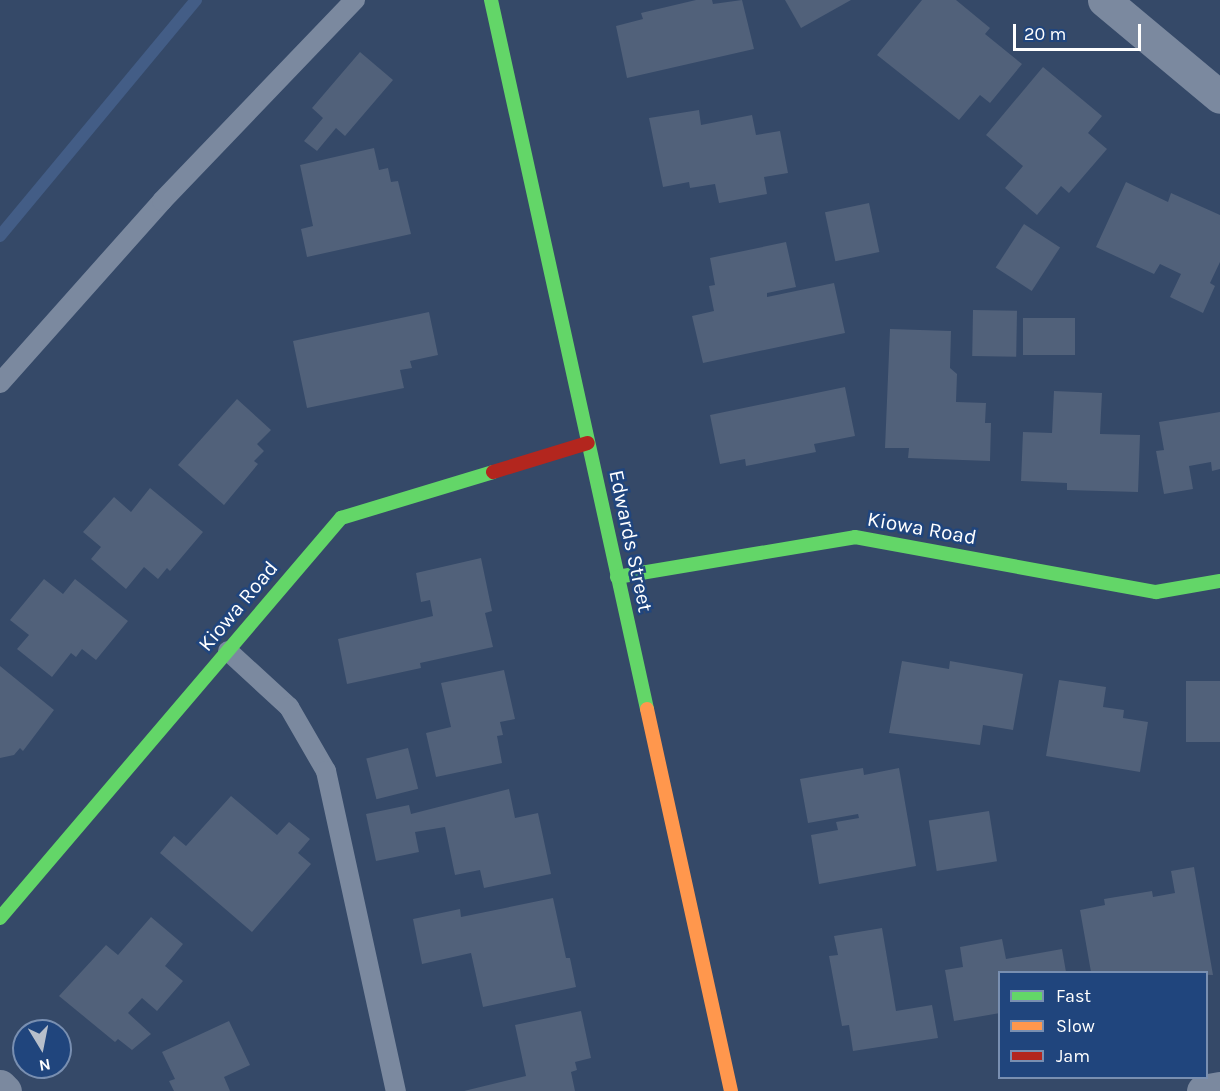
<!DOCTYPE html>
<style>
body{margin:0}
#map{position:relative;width:1220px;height:1091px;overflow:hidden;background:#354968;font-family:Karla,sans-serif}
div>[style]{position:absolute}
.stream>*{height:12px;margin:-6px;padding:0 6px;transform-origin:6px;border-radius:6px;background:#435d86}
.building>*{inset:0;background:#51617a;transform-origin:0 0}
.lane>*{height:20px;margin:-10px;padding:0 10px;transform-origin:10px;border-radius:10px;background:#7b899f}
.street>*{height:33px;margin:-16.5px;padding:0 16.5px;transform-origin:16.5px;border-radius:16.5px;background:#7b899f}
.fast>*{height:14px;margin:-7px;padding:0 7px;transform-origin:7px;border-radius:7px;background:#63d668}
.slow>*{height:14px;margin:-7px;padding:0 7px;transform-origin:7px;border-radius:7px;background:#ff974d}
.jam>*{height:14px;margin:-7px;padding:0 7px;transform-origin:7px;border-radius:7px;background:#b3261e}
span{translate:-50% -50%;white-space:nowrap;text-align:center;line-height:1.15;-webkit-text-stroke:5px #20457d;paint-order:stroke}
.street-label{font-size:21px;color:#fff}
.legend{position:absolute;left:998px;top:971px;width:210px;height:108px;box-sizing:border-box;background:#20457d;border:2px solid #798fb1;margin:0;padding:8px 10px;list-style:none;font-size:18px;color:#fff}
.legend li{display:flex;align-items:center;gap:12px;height:30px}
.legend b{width:30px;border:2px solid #798fb1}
.north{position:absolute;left:12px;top:1019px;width:60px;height:60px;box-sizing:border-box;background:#20457d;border:2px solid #798fb1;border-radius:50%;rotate:170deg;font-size:16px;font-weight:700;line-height:24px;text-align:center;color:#fff}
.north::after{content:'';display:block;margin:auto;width:21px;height:27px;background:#b8bfca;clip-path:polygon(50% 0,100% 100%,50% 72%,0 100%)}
.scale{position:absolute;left:1013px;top:24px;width:128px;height:27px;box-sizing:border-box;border:3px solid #fff;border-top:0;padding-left:8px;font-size:18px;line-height:21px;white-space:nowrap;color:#fff;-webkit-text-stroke:4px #20457d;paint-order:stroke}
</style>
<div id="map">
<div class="stream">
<i style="left:0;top:236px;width:307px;rotate:-50.3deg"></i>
</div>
<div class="building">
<i style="clip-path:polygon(696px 0,712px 0,713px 4px,742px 0,754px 49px,627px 78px,616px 26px,643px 19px,641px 13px)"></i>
<i style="clip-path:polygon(785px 0,851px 0,801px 28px)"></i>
<i style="clip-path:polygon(922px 0,956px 0,990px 28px,985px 34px,1022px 64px,990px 103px,980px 95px,959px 120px,877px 55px)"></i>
<i style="clip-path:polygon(360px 52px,393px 80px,345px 136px,336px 128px,317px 151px,304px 141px,323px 118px,312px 108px)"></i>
<i style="clip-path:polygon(1043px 67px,1102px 116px,1088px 133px,1107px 149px,1069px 193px,1061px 186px,1037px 215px,1005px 188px,1023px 166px,986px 135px)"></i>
<i style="clip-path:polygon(699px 110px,701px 125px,752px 115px,756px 135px,780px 131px,788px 173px,764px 177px,767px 194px,719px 203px,715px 184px,690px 188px,689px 182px,663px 187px,649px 118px)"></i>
<i style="clip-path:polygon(374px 148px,379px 170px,388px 168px,391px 182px,398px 181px,411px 234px,307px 257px,301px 229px,313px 226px,300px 165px)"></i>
<i style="clip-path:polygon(1126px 182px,1168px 202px,1171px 193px,1220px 215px,1220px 262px,1210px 283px,1215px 286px,1203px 313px,1170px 297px,1181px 274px,1160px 264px,1154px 274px,1096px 247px)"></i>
<i style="left:869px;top:203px;width:50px;height:45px;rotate:78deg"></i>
<i style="left:1024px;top:224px;width:43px;height:52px;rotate:33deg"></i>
<i style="clip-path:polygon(786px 242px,796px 287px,767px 293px,767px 297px,834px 283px,845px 333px,703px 363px,692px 316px,714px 311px,709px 286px,715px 285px,710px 258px)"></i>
<i style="left:973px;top:310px;width:44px;height:46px;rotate:1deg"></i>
<i style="clip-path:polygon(429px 312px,438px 355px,410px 361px,412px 368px,400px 370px,404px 388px,307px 408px,293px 341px)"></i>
<i style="left:1023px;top:318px;width:52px;height:37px"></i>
<i style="clip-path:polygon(890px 329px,951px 331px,950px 368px,957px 374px,956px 402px,986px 403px,985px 423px,991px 423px,990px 461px,908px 458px,909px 448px,885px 448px)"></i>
<i style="clip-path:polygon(845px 387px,855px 436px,814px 444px,816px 452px,746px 466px,745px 459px,720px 464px,710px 415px)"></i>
<i style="clip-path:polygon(1054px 391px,1102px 393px,1100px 434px,1140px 435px,1138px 492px,1067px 490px,1067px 483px,1021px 481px,1023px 432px,1052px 433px)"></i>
<i style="clip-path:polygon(237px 399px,271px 430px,257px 444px,264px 451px,254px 461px,258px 464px,224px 505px,178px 465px)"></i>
<i style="clip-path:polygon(1220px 412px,1220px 469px,1212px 471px,1211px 462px,1189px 466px,1193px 489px,1164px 494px,1156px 451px,1164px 450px,1159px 422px)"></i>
<i style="clip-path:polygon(150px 488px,203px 532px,170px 571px,167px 568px,158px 579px,144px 567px,126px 589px,91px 559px,101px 547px,83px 532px,114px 497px,131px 512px)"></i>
<i style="clip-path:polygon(481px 558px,492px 611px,485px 613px,493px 647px,420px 663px,421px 668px,347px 684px,338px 639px,433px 616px,430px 600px,421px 602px,416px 573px)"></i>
<i style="clip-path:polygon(44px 579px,63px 594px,75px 579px,128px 621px,96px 660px,82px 649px,76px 657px,71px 653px,52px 677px,17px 649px,29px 635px,10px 620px)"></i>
<i style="clip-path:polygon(902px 661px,949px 669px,950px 661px,1023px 674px,1013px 730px,983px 725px,980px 745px,889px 733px)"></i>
<i style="clip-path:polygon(0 666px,54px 710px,23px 751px,20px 748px,14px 755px,0 758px)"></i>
<i style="clip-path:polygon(504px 670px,515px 719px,500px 722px,503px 735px,497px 736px,502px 763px,436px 777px,426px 733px,451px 727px,441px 683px)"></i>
<i style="clip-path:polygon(1059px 680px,1106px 687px,1103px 707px,1124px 710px,1123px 718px,1148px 722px,1140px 772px,1046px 756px)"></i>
<i style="left:1220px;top:681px;width:61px;height:34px;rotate:90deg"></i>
<i style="left:408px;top:748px;width:42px;height:43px;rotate:76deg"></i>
<i style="clip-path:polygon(863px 768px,864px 775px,899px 768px,916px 866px,819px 884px,811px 835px,838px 830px,836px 822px,859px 818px,858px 814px,808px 823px,800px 779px)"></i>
<i style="clip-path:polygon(509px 789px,515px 818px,538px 813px,551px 874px,484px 888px,480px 870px,455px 875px,445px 827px,415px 832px,419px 852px,376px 861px,366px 814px,409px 805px,411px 814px)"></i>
<i style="clip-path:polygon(231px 796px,277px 835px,289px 822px,310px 839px,298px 853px,311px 864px,252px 932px,160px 853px,174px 836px,186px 846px)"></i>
<i style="left:989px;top:811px;width:51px;height:61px;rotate:81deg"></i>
<i style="clip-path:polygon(1194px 867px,1213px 975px,1091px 972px,1080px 910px,1105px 905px,1104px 899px,1152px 891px,1153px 897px,1175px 893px,1171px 871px)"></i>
<i style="clip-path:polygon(553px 898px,566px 958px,570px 958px,576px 987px,483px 1007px,471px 953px,422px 964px,413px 919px,460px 909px,461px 917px)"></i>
<i style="clip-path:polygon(151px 917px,183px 944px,165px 966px,183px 981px,157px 1011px,142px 998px,128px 1013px,151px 1034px,132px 1050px,118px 1039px,115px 1042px,59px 996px,106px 945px,118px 955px)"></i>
<i style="clip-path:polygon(882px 928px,896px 1011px,932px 1005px,938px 1038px,853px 1051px,849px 1025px,842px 1026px,829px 956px,838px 955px,834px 936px)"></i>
<i style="clip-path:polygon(1002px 939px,1006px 959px,1062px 949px,1066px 972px,1000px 972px,1000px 1013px,954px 1021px,945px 970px,963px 967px,960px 947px)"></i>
<i style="clip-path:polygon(581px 1011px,591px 1058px,575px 1062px,577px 1070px,571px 1072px,575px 1091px,464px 1091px,526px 1076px,515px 1025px)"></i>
<i style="clip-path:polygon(229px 1021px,250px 1065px,224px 1077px,230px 1091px,174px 1091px,169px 1081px,175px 1079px,162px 1052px)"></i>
</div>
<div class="lane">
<i style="left:0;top:383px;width:244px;rotate:-48.3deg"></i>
<i style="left:162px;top:201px;width:279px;rotate:-46.2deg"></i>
<i style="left:228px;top:651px;width:83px;rotate:42.6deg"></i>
<i style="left:289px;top:707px;width:74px;rotate:60deg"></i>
<i style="left:326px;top:771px;width:328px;rotate:77.7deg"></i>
</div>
<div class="street">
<i style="left:1104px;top:0;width:151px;rotate:39.9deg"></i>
<i style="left:0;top:1086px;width:7px;rotate:45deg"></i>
<i style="left:1203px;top:1091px;width:17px;rotate:-10deg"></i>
</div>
<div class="fast">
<i style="left:491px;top:0;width:726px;rotate:77.59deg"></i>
<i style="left:617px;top:577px;width:241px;rotate:-9.5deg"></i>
<i style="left:855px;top:537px;width:306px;rotate:10.4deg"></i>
<i style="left:1156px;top:592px;width:65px;rotate:-9.8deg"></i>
<i style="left:0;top:918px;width:526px;rotate:-49.55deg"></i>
<i style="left:341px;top:518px;width:159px;rotate:-16.8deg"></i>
</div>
<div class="slow">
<i style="left:647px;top:709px;width:391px;rotate:77.6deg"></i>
</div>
<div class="jam">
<i style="left:493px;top:472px;width:99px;rotate:-17deg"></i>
</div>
<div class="street-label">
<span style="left:922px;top:528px;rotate:10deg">Kiowa Road</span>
<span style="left:631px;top:541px;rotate:78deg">Edwards Street</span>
<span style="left:238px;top:606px;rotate:-50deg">Kiowa Road</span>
</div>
<ul class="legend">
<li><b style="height:8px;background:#63d668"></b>Fast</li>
<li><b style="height:8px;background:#ff974d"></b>Slow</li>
<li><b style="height:8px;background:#b3261e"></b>Jam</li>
</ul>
<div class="north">N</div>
<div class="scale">20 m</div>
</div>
